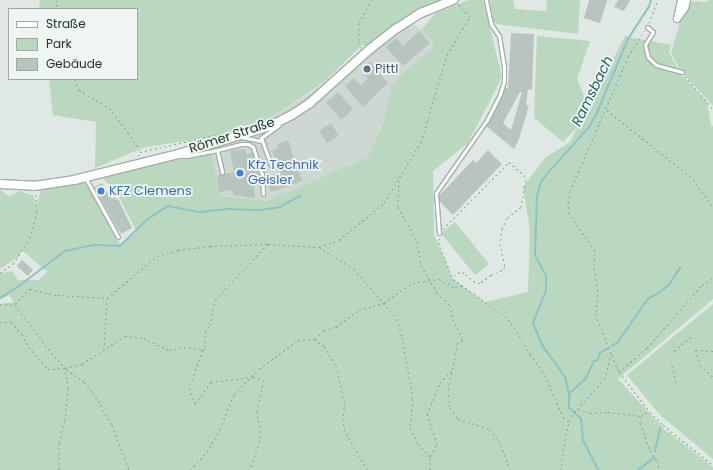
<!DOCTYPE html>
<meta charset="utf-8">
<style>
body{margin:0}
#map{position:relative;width:713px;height:470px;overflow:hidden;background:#dfe8e3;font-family:Poppins,sans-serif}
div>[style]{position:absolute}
.built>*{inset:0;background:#cdd8d2}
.green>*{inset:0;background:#bad7bf;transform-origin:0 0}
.stream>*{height:1.5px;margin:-0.75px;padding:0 0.75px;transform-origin:0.75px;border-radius:0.75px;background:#8dc3c7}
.building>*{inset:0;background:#b8c5bf;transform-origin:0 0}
.path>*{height:1px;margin-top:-0.5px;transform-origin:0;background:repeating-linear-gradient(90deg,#83a899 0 2px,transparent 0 5px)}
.roads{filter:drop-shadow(1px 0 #a3afa9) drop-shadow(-1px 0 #a3afa9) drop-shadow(0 1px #a3afa9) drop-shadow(0 -1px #a3afa9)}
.lane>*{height:3px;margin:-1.5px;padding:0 1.5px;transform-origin:1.5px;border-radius:1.5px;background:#fff}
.street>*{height:6px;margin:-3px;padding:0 3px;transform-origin:3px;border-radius:3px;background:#fff}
.secondary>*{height:8px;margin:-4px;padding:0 4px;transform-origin:4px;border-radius:4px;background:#fff}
.dots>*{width:11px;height:11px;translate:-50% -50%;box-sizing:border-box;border:2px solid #eff5f1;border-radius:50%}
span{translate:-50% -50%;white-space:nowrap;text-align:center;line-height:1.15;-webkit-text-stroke:3.5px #eff5f1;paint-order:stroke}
.service-label{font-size:13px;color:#4e5e75}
.left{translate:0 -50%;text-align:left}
.street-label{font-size:13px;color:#22362f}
.shop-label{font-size:13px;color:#366cbe}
.water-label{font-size:14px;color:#24646a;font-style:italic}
.legend{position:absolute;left:8px;top:8px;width:130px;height:72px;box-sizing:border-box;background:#eff5f1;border:1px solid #9da9a3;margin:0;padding:5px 7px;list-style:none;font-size:12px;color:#22362f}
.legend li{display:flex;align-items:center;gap:8px;height:20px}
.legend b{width:20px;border:1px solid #9da9a3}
</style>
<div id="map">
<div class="built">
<i style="clip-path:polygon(404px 19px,422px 29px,435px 46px,402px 74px,368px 157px,267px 201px,220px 196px,208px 139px,257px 127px,325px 83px,386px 32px)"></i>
</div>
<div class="green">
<i style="clip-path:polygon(40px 0,444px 0,404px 19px,366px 46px,362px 45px,324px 82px,257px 127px,209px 138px,145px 147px,95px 168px,96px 122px,53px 115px,49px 79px,137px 79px,137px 9px,39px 9px)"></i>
<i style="clip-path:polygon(469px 0,483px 0,502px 77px,468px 143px,433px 171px,434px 234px,453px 279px,485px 302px,528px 292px,530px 230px,523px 187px,546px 157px,570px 142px,625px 36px,671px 45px,669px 52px,679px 72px,707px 102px,711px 126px,713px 126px,713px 299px,618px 379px,664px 429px,713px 467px,713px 470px,0 470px,0 304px,14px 302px,9px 295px,0 300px,0 274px,12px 271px,18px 280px,39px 280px,47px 272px,22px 250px,18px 257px,0 269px,0 189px,9px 197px,19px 191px,34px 196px,37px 205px,41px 189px,85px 182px,120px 244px,137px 232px,119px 197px,103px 178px,200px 151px,211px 152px,220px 196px,267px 201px,368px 157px,384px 120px,391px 87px,402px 74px,435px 46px,422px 29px,436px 13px)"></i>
<i style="clip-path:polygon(490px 0,513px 0,515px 9px,546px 11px,547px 0,580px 0,578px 34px,496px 24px,493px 21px)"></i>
<i style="clip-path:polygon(708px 0,713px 0,713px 106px,680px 70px,671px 53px,682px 15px,689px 1px,707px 2px)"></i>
<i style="clip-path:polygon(537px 36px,590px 41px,577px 79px,588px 106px,577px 127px,563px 142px,534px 118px)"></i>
<i style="left:455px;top:222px;width:54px;height:18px;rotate:51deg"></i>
<i style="clip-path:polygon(713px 304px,713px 459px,660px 415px,627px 375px)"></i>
</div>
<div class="stream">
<i style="left:0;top:298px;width:22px;rotate:-32deg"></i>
<i style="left:19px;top:286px;width:58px;rotate:-37.3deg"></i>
<i style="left:65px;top:251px;width:30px;rotate:-12deg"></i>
<i style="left:94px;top:245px;width:26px;rotate:2deg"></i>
<i style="left:120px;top:246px;width:39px;rotate:-44deg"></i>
<i style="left:148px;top:219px;width:24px;rotate:-33deg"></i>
<i style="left:168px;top:206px;width:33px;rotate:11deg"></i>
<i style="left:200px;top:212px;width:28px;rotate:-6deg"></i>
<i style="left:228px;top:209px;width:33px;rotate:2deg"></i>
<i style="left:261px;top:210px;width:19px;rotate:-9deg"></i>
<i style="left:280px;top:207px;width:23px;rotate:-29deg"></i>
<i style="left:612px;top:346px;width:6px;rotate:-31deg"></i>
<i style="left:617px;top:343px;width:54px;rotate:-54.8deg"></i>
<i style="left:648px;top:299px;width:10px;rotate:-29deg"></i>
<i style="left:657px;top:294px;width:14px;rotate:-36deg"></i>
<i style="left:668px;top:286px;width:22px;rotate:-56deg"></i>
<i style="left:569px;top:394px;width:23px;rotate:-43deg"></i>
<i style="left:586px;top:378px;width:19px;rotate:-65deg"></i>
<i style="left:594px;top:361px;width:4px;rotate:-14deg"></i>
<i style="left:598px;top:360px;width:7px;rotate:-74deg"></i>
<i style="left:600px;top:353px;width:8px;rotate:-30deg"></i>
<i style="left:655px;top:451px;width:23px;rotate:-77deg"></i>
<i style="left:598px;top:470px;width:33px;rotate:-117deg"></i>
<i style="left:583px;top:441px;width:22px;rotate:-95deg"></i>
<i style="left:581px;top:419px;width:16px;rotate:-137deg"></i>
<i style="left:569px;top:408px;width:14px;rotate:-90deg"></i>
<i style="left:569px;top:394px;width:17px;rotate:-103deg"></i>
<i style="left:565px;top:377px;width:37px;rotate:-126deg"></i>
<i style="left:543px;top:347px;width:26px;rotate:-113deg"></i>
<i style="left:533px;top:323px;width:35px;rotate:-68deg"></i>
<i style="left:546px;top:291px;width:15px;rotate:-90deg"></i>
<i style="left:546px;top:276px;width:24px;rotate:-118deg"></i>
<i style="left:535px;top:255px;width:59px;rotate:-88.1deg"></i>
<i style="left:537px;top:196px;width:15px;rotate:-74deg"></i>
<i style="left:541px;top:182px;width:10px;rotate:-53deg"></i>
<i style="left:547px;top:174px;width:63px;rotate:-48.2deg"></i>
<i style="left:589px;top:127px;width:16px;rotate:-60deg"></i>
<i style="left:597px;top:113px;width:80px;rotate:-67.3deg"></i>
<i style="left:628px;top:39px;width:38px;rotate:-57deg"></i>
<i style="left:649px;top:7px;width:7px;rotate:-74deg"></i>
<i style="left:638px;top:470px;width:20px;rotate:-37deg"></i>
</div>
<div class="building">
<i style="clip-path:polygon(589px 0,607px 0,600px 23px,584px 18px)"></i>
<i style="clip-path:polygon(618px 0,630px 0,624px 11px,614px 7px)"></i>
<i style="clip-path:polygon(419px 31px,430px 43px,403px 66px,386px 47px,396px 38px,403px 46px)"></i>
<i style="clip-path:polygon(evenodd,511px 33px,534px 34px,532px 90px,528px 89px,526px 105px,529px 105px,519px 139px,514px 149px,486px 126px,496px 110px,505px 88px,508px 88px,511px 33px,520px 92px,522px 92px,511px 130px,503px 123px,520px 92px)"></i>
<i style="clip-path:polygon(370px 62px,388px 83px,363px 107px,345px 86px,354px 78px,361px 85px,368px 79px,361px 70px)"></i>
<i style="left:338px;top:92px;width:23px;height:16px;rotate:49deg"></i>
<i style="left:331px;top:123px;width:15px;height:14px;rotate:58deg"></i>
<i style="clip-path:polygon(288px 140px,302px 181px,271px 192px,266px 179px,281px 173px,272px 150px,278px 148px,277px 144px)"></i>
<i style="clip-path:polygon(245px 149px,246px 154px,252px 153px,259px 175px,252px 176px,255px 198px,233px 195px,233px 190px,219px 192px,217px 175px,234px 172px,230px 151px)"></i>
<i style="clip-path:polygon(488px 150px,502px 164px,453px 215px,440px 202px,439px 196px,473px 160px,476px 163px)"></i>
<i style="clip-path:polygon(102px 183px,111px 199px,115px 197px,116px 200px,118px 199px,132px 228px,121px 234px,94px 187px)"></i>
<i style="left:22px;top:260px;width:15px;height:8px;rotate:42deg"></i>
</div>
<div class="path">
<i style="left:56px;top:0;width:9px;rotate:84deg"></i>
<i style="left:649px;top:23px;width:25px;rotate:-69deg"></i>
<i style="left:361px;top:48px;width:8px;rotate:-104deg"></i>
<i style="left:359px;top:40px;width:17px;rotate:-90deg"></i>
<i style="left:359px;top:23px;width:26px;rotate:-62deg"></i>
<i style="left:685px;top:76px;width:43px;rotate:49.7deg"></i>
<i style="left:75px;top:79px;width:12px;rotate:70deg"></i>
<i style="left:79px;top:90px;width:35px;rotate:31deg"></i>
<i style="left:109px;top:108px;width:31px;rotate:52deg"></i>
<i style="left:128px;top:132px;width:22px;rotate:58deg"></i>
<i style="left:607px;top:110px;width:110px;rotate:38.7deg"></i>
<i style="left:693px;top:179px;width:35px;rotate:55deg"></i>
<i style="left:138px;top:156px;width:4px;rotate:-63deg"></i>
<i style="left:140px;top:152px;width:86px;rotate:-12.7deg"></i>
<i style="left:399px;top:180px;width:27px;rotate:92deg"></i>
<i style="left:398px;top:207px;width:39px;rotate:61deg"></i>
<i style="left:417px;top:241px;width:24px;rotate:81deg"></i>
<i style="left:421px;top:265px;width:32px;rotate:60deg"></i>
<i style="left:437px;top:293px;width:18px;rotate:43deg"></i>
<i style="left:450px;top:305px;width:14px;rotate:78deg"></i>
<i style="left:453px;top:319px;width:23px;rotate:65deg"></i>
<i style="left:463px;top:340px;width:8px;rotate:150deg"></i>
<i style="left:456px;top:344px;width:4px;rotate:76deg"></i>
<i style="left:457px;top:348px;width:43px;rotate:102.1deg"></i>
<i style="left:448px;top:390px;width:18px;rotate:84deg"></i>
<i style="left:450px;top:408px;width:14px;rotate:54deg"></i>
<i style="left:458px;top:419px;width:34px;rotate:17deg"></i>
<i style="left:490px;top:429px;width:19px;rotate:55deg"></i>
<i style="left:501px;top:445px;width:27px;rotate:70deg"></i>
<i style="left:443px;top:229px;width:94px;rotate:-45.4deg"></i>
<i style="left:509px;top:162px;width:20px;rotate:41deg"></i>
<i style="left:524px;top:175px;width:6px;rotate:72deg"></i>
<i style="left:526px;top:181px;width:26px;rotate:101deg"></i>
<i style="left:521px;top:207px;width:18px;rotate:142deg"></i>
<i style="left:507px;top:218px;width:12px;rotate:114deg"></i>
<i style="left:502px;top:229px;width:15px;rotate:98deg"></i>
<i style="left:500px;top:244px;width:24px;rotate:78deg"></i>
<i style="left:505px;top:267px;width:4px;rotate:135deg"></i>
<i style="left:502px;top:270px;width:12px;rotate:156deg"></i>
<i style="left:491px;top:275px;width:14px;rotate:144deg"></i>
<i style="left:480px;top:283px;width:5px;rotate:-169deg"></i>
<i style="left:475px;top:282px;width:14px;rotate:-141deg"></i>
<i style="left:464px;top:273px;width:4px;rotate:-166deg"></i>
<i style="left:460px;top:272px;width:9px;rotate:153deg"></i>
<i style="left:439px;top:238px;width:9px;rotate:84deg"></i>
<i style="left:440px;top:247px;width:35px;rotate:68deg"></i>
<i style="left:453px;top:279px;width:64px;rotate:35.4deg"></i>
<i style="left:505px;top:316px;width:9px;rotate:49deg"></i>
<i style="left:511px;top:323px;width:36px;rotate:58deg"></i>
<i style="left:530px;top:354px;width:26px;rotate:54deg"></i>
<i style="left:545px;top:375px;width:46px;rotate:66.8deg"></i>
<i style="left:563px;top:417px;width:7px;rotate:34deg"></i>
<i style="left:319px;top:247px;width:41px;rotate:32.2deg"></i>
<i style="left:354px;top:269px;width:66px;rotate:49.3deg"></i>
<i style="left:397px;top:319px;width:19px;rotate:74deg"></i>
<i style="left:402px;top:337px;width:63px;rotate:79.9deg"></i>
<i style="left:413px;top:399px;width:29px;rotate:96deg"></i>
<i style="left:410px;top:428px;width:18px;rotate:63deg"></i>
<i style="left:418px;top:444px;width:18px;rotate:47deg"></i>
<i style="left:430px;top:457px;width:13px;rotate:90deg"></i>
<i style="left:0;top:273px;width:16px;rotate:-35deg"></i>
<i style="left:13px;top:264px;width:31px;rotate:-57deg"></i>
<i style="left:30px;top:238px;width:28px;rotate:-75deg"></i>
<i style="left:37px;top:211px;width:18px;rotate:-93deg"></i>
<i style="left:0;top:304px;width:15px;rotate:4deg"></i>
<i style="left:15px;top:305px;width:50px;rotate:53.1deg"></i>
<i style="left:45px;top:345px;width:30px;rotate:49deg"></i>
<i style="left:65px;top:368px;width:17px;rotate:-13deg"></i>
<i style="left:82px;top:364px;width:51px;rotate:-33.1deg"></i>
<i style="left:125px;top:336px;width:19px;rotate:6deg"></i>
<i style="left:144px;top:338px;width:28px;rotate:26deg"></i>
<i style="left:169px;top:350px;width:20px;rotate:-9deg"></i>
<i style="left:189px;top:347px;width:14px;rotate:12deg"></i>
<i style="left:203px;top:350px;width:4px;rotate:-56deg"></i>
<i style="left:205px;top:347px;width:15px;rotate:-90deg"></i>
<i style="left:205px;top:332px;width:9px;rotate:-54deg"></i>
<i style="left:210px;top:325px;width:25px;rotate:-79deg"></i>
<i style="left:215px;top:300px;width:77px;rotate:-46.6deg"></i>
<i style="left:268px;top:244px;width:51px;rotate:3.4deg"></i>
<i style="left:319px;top:247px;width:21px;rotate:-19deg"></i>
<i style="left:339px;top:240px;width:58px;rotate:-39.4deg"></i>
<i style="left:384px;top:203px;width:71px;rotate:-58.8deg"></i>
<i style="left:421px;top:142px;width:91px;rotate:-73.4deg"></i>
<i style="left:447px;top:55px;width:44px;rotate:-58.8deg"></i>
<i style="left:470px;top:17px;width:18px;rotate:-133deg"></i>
<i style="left:15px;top:304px;width:21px;rotate:-45deg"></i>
<i style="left:30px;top:289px;width:28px;rotate:13deg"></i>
<i style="left:57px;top:295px;width:50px;rotate:3.4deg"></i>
<i style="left:107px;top:298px;width:65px;rotate:-40deg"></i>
<i style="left:157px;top:256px;width:22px;rotate:-16deg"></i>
<i style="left:178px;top:250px;width:32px;rotate:-7deg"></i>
<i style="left:210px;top:246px;width:58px;rotate:-2deg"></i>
<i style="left:0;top:322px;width:11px"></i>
<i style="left:11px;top:322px;width:16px;rotate:47deg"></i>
<i style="left:22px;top:334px;width:15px;rotate:62deg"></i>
<i style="left:29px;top:347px;width:29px;rotate:49deg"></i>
<i style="left:48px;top:369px;width:17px;rotate:-3deg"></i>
<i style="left:315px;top:339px;width:13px;rotate:-45deg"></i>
<i style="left:324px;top:330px;width:12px;rotate:-14deg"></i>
<i style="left:336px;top:327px;width:29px;rotate:-36deg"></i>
<i style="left:359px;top:310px;width:26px;rotate:-16deg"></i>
<i style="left:384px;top:303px;width:35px;rotate:-35deg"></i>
<i style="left:413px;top:283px;width:26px;rotate:-9deg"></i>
<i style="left:439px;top:279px;width:18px;rotate:27deg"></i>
<i style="left:455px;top:287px;width:7px;rotate:-8deg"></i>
<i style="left:104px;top:349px;width:50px;rotate:-86.6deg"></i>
<i style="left:203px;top:350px;width:40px;rotate:110.2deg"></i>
<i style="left:189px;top:388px;width:17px;rotate:69deg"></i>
<i style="left:195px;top:404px;width:27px;rotate:-54deg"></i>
<i style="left:211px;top:382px;width:42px;rotate:-6.8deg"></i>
<i style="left:253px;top:377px;width:11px;rotate:15deg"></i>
<i style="left:264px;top:380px;width:32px;rotate:103deg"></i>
<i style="left:257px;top:411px;width:25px;rotate:81deg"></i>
<i style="left:261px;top:436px;width:36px;rotate:108deg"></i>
<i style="left:674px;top:351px;width:25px;rotate:-40deg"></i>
<i style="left:713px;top:351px;width:18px;rotate:-177deg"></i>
<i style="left:695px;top:350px;width:16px;rotate:72deg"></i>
<i style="left:700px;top:365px;width:18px;rotate:43deg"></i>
<i style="left:612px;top:355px;width:18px;rotate:68deg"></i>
<i style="left:619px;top:372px;width:51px;rotate:52.2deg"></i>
<i style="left:650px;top:412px;width:18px;rotate:45deg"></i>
<i style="left:663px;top:425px;width:64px;rotate:38.7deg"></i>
<i style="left:671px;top:361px;width:23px;rotate:77deg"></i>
<i style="left:66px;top:369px;width:22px;rotate:36deg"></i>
<i style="left:84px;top:382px;width:13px;rotate:48deg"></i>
<i style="left:93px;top:392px;width:38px;rotate:60deg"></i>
<i style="left:112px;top:425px;width:48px;rotate:69.3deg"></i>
<i style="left:619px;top:372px;width:37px;rotate:-41deg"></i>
<i style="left:647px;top:348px;width:84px;rotate:-48.9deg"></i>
<i style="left:702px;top:285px;width:13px;rotate:-32deg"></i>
<i style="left:578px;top:409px;width:13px;rotate:18deg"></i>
<i style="left:590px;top:413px;width:18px;rotate:-3deg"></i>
<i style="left:608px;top:412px;width:33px;rotate:7deg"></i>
<i style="left:641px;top:416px;width:8px;rotate:-30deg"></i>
<i style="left:641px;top:417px;width:6px;rotate:99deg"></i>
<i style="left:640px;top:423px;width:29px;rotate:70deg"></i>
<i style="left:650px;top:450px;width:13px;rotate:58deg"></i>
<i style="left:657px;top:461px;width:9px;rotate:77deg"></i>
<i style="left:430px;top:456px;width:14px;rotate:-60deg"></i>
<i style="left:437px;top:444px;width:32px;rotate:-108deg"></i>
<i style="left:427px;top:414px;width:34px;rotate:-67deg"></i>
<i style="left:440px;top:383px;width:18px;rotate:-47deg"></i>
<i style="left:59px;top:470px;width:28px;rotate:-90deg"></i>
<i style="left:59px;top:442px;width:23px;rotate:-75deg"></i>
<i style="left:65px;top:420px;width:32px;rotate:-85deg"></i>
<i style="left:68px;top:388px;width:20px;rotate:-99deg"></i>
<i style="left:190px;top:470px;width:25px;rotate:-47deg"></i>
<i style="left:207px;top:452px;width:26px;rotate:-61deg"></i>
<i style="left:220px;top:429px;width:38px;rotate:-68deg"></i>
<i style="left:234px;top:394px;width:35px;rotate:-45deg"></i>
<i style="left:259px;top:369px;width:49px;rotate:-36.6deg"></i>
<i style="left:298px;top:340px;width:16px;rotate:-4deg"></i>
<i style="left:314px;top:339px;width:12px;rotate:35deg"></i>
<i style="left:324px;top:346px;width:23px;rotate:59deg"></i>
<i style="left:336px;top:366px;width:39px;rotate:77deg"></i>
<i style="left:345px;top:404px;width:15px;rotate:98deg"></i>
<i style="left:343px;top:419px;width:10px;rotate:84deg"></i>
<i style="left:344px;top:429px;width:47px;rotate:60.7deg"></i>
<i style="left:561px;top:470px;width:20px;rotate:-84deg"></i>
<i style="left:563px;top:450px;width:30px;rotate:-78deg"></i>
<i style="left:569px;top:421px;width:14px;rotate:-56deg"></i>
<i style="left:577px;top:409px;width:41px;rotate:-47deg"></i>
<i style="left:605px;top:379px;width:27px;rotate:-77deg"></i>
<i style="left:611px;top:353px;width:40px;rotate:-112deg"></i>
<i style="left:596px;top:316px;width:26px;rotate:-86deg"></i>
<i style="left:598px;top:290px;width:20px;rotate:-101deg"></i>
<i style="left:594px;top:270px;width:19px;rotate:-87deg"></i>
<i style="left:595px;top:251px;width:46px;rotate:-124.4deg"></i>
<i style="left:569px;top:213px;width:11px;rotate:-95deg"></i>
<i style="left:568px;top:202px;width:11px;rotate:-80deg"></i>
<i style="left:570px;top:191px;width:146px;rotate:-66.6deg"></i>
<i style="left:628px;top:57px;width:31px;rotate:-58deg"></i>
</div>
<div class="roads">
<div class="lane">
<i style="left:647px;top:27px;width:8px;rotate:40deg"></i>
<i style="left:653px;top:32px;width:15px;rotate:122deg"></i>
<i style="left:645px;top:45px;width:12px;rotate:76deg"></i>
<i style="left:648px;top:57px;width:11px;rotate:45deg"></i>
<i style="left:656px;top:65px;width:27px;rotate:15deg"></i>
<i style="left:241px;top:137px;width:21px;rotate:11deg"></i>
<i style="left:217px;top:150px;width:25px;rotate:-14deg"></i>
<i style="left:241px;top:144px;width:7px"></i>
<i style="left:248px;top:144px;width:6px;rotate:31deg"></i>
<i style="left:253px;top:147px;width:28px;rotate:72deg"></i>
<i style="left:262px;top:174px;width:20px;rotate:87deg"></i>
<i style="left:181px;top:156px;width:6px"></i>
<i style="left:187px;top:156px;width:31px;rotate:-11deg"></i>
<i style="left:217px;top:150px;width:23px;rotate:77deg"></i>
<i style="left:271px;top:165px;width:29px;rotate:-110deg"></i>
<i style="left:261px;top:138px;width:22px;rotate:-36deg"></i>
<i style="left:86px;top:179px;width:66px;rotate:61.1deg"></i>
<i style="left:439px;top:233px;width:40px;rotate:-94.3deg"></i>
<i style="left:436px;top:193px;width:89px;rotate:-55.1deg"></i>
<i style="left:487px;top:120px;width:29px;rotate:-63deg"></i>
<i style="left:500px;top:94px;width:14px;rotate:-73deg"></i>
<i style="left:504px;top:81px;width:14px;rotate:-90deg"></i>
<i style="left:504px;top:67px;width:31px;rotate:-99deg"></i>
<i style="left:499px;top:36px;width:14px;rotate:-124deg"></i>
<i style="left:491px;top:24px;width:25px;rotate:-102deg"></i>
</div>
<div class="street">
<i style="left:681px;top:0;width:19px;rotate:102deg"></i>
<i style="left:677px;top:19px;width:14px;rotate:-54deg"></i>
<i style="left:685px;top:8px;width:8px;rotate:-76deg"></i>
</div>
<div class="secondary">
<i style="left:0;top:184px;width:34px;rotate:3deg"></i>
<i style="left:34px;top:186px;width:40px;rotate:-8.5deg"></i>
<i style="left:74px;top:180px;width:107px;rotate:-14deg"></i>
<i style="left:178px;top:154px;width:96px;rotate:-16.9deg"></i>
<i style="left:270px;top:126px;width:25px;rotate:-27deg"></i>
<i style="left:292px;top:115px;width:22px;rotate:-34deg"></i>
<i style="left:310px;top:103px;width:81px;rotate:-42deg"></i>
<i style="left:370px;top:49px;width:33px;rotate:-38deg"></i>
<i style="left:396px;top:29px;width:30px;rotate:-33deg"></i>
<i style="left:421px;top:13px;width:35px;rotate:-22deg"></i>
</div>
</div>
<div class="dots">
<i style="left:367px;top:69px;background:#5c6f8a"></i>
<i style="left:240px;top:173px;background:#3f7fe0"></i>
<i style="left:101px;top:191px;background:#3f7fe0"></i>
</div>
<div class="service-label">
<span class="left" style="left:375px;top:69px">Pittl</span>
</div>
<div class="street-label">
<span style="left:232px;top:136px;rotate:-18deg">Römer Straße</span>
</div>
<div class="shop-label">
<span class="left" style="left:248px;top:173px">Kfz Technik<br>Geisler</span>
<span class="left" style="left:109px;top:191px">KFZ Clemens</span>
</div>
<div class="water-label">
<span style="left:592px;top:91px;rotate:-64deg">Ramsbach</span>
</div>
<ul class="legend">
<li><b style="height:5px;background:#fff"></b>Straße</li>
<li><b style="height:11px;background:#bad7bf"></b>Park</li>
<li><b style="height:11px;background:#b8c5bf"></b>Gebäude</li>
</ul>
</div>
